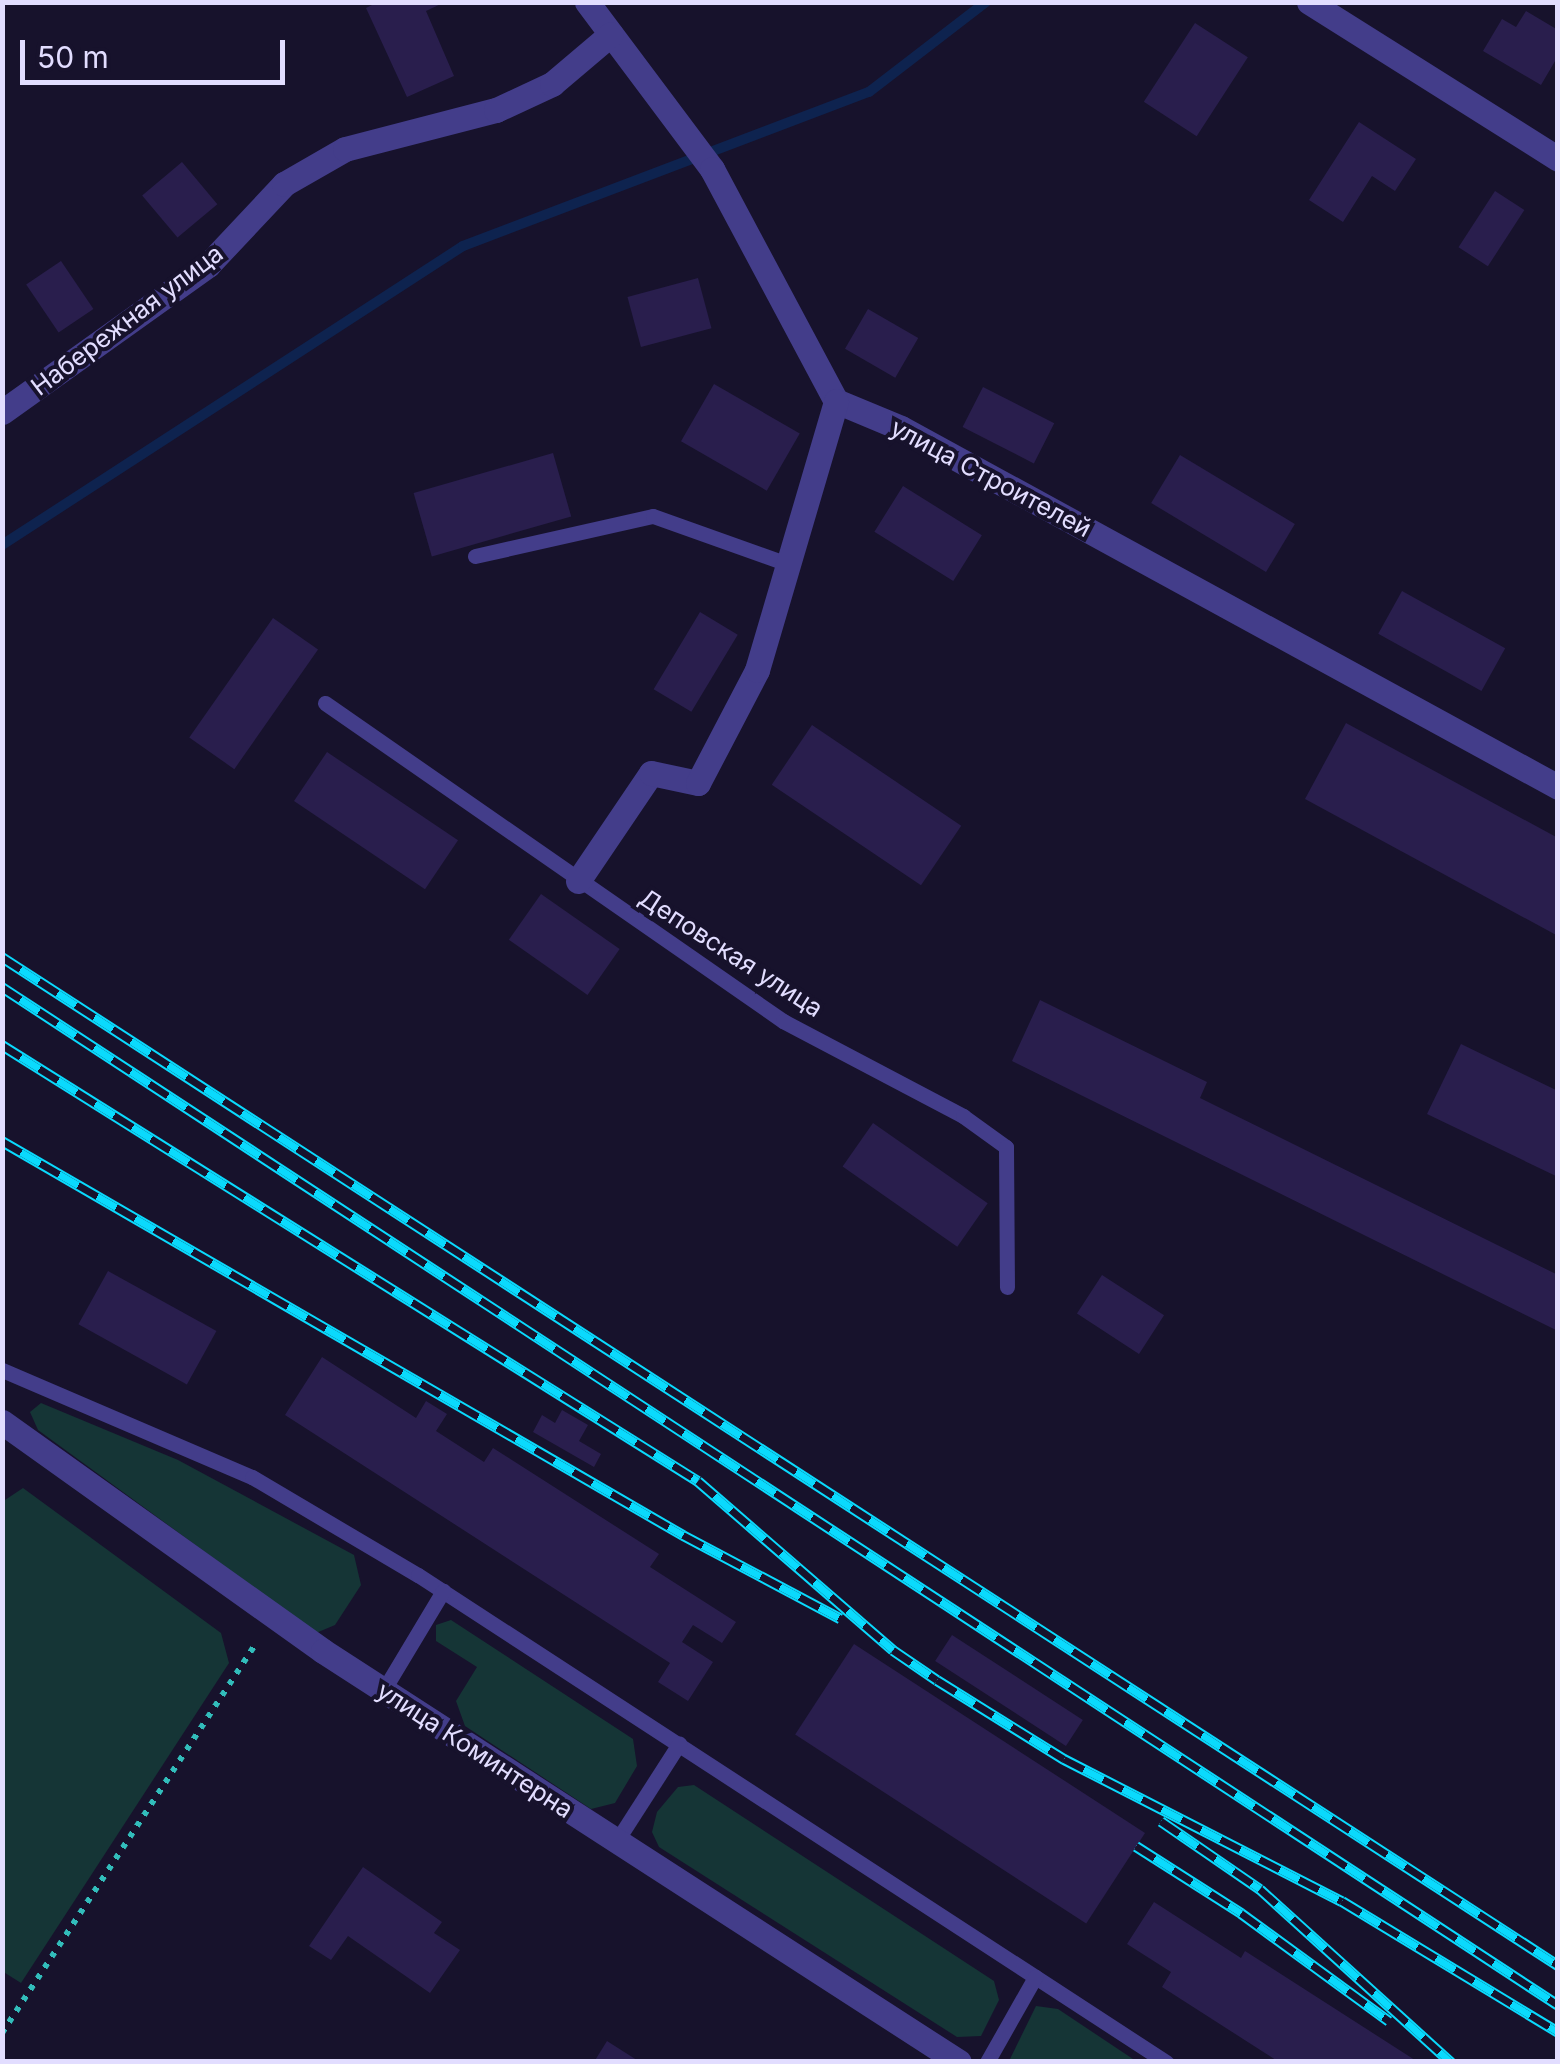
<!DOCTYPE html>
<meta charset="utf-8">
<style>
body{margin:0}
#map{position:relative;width:1560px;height:2064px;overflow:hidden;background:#17122c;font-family:Inter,sans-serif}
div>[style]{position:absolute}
.green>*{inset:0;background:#153536}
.stream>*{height:10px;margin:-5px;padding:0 5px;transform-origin:5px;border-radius:5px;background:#0e234f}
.building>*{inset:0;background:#291e4d;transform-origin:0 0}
.path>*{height:6px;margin-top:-3px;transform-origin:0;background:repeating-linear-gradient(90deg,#32bdbb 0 5px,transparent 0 13px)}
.service>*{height:15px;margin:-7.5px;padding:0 7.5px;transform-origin:7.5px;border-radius:7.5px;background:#433d8a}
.minor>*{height:25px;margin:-12.5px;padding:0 12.5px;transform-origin:12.5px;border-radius:12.5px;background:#433d8a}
.tertiary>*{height:25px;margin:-12.5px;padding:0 12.5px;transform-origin:12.5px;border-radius:12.5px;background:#433d8a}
.rail>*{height:11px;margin-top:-5.5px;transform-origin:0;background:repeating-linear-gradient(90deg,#17122c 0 22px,#0adafd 0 44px);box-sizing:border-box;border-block:2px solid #0adafd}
span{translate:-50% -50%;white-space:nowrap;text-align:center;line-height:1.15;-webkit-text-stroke:8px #17122c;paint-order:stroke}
.street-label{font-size:25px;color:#e2ddff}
.frame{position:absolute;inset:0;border:5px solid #e2ddff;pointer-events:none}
.scale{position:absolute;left:20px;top:40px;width:265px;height:45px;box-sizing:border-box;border:5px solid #e2ddff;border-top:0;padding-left:12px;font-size:30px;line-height:35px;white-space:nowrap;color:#e2ddff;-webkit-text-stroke:8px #17122c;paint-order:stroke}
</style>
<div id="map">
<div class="green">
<i style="clip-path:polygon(41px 1403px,178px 1460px,354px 1555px,361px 1585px,335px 1625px,316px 1633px,38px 1430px,30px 1412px)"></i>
<i style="clip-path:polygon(23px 1488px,221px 1633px,229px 1663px,21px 1983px,2px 1971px,2px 1502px)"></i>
<i style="clip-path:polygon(451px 1620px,633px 1739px,637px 1766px,615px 1803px,591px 1809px,465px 1726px,456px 1701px,477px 1667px,436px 1641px,436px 1625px)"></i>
<i style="clip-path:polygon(694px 1785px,994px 1981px,999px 2000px,981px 2036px,957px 2037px,659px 1847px,652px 1832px,657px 1812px,678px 1787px)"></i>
<i style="clip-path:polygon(1036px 2006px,1058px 2009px,1136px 2061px,1009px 2061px)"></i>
</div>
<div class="stream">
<i style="left:2px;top:545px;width:549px;rotate:-32.97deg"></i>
<i style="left:463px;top:246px;width:434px;rotate:-20.8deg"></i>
<i style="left:869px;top:92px;width:148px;rotate:-37.6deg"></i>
</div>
<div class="building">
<i style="clip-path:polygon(378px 2px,445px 2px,426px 11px,454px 76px,407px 97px,366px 8px)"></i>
<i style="clip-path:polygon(1526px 11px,1558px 30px,1558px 56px,1541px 85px,1483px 51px,1502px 19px,1516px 27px)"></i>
<i style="left:1195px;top:23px;width:63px;height:94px;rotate:33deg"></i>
<i style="clip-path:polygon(1359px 122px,1416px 159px,1395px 191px,1372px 176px,1343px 222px,1309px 200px)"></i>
<i style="left:182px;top:162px;width:55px;height:52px;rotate:50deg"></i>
<i style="left:1495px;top:191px;width:35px;height:67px;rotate:33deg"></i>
<i style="left:61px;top:261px;width:58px;height:42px;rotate:56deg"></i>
<i style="left:698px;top:278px;width:52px;height:73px;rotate:75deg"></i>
<i style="left:868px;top:309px;width:58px;height:46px;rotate:30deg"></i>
<i style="left:714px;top:384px;width:99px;height:66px;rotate:30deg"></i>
<i style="left:983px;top:387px;width:80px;height:45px;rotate:27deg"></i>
<i style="left:553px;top:453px;width:66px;height:145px;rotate:74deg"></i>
<i style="left:1180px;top:455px;width:134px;height:56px;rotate:31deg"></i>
<i style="left:903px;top:486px;width:93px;height:54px;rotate:32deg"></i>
<i style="left:1402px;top:591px;width:118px;height:49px;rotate:29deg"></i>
<i style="left:700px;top:612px;width:44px;height:90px;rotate:31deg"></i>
<i style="left:273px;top:618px;width:55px;height:146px;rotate:35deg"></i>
<i style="clip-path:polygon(1346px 723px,1558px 838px,1558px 936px,1305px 799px)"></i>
<i style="left:812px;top:725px;width:180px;height:72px;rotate:34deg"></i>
<i style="left:327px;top:752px;width:158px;height:59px;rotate:34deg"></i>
<i style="left:541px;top:894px;width:96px;height:56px;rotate:35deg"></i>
<i style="clip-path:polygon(1040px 1000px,1207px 1082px,1200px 1098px,1558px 1275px,1558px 1331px,1012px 1061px)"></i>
<i style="clip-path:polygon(1461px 1044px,1558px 1091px,1558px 1177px,1427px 1114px)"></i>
<i style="left:873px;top:1123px;width:140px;height:53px;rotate:35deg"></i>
<i style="left:108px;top:1271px;width:124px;height:61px;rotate:29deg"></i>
<i style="left:1102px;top:1275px;width:74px;height:46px;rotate:33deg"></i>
<i style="clip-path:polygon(322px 1357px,416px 1418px,426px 1401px,447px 1414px,436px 1431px,484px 1462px,493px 1448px,659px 1554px,650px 1567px,736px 1622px,722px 1643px,693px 1625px,682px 1642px,713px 1662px,688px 1701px,658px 1682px,670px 1663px,285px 1415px)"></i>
<i style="clip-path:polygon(562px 1410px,588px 1425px,579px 1441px,601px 1454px,594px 1467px,533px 1432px,542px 1415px,555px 1423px)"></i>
<i style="left:952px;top:1635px;width:156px;height:31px;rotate:33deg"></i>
<i style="left:854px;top:1644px;width:347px;height:108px;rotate:33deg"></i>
<i style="clip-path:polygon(363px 1867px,442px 1922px,434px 1933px,460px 1950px,430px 1993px,348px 1936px,331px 1960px,309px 1946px)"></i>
<i style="clip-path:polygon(1154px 1902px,1241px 1958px,1245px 1951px,1418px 2062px,1279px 2062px,1162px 1987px,1171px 1972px,1127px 1944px)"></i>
<i style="clip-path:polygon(607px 2041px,640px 2062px,594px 2062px)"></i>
</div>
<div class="path">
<i style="left:2px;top:2033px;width:463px;rotate:-56.9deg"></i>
</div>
<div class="service">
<i style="left:475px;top:556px;width:182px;rotate:-12.7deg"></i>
<i style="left:653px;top:516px;width:143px;rotate:19.6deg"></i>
<i style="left:325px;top:703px;width:558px;rotate:34.77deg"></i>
<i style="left:783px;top:1021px;width:204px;rotate:27.8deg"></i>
<i style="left:963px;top:1116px;width:53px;rotate:35.8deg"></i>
<i style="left:1006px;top:1147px;width:140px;rotate:89.6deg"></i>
<i style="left:2px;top:1370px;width:272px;rotate:23.2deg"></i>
<i style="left:252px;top:1477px;width:193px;rotate:30.6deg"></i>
<i style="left:418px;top:1575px;width:893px;rotate:33.07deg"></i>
<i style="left:383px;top:1691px;width:117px;rotate:-59deg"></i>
<i style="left:616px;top:1842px;width:117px;rotate:-57.3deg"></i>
<i style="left:987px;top:2062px;width:98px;rotate:-60.5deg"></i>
</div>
<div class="minor">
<i style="left:587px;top:2px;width:209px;rotate:53.2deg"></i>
<i style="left:712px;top:169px;width:263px;rotate:61.9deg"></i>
<i style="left:836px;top:401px;width:70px;rotate:22.6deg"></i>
<i style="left:901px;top:428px;width:749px;rotate:28.65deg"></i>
<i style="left:1309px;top:2px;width:294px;rotate:32.2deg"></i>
<i style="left:2px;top:412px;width:253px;rotate:-35.5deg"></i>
<i style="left:208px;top:265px;width:111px;rotate:-46.8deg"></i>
<i style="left:284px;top:184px;width:70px;rotate:-29.8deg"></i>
<i style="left:345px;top:149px;width:156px;rotate:-14.5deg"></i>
<i style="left:496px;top:110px;width:62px;rotate:-24.9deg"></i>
<i style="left:552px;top:84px;width:77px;rotate:-40.3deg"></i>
<i style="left:578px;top:881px;width:130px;rotate:-55.9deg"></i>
<i style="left:651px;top:773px;width:48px;rotate:12deg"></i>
<i style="left:698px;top:783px;width:127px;rotate:-62.4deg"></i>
<i style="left:757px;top:670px;width:280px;rotate:-73.6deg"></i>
</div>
<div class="tertiary">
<i style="left:2px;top:1422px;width:394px;rotate:35.5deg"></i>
<i style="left:323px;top:1651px;width:757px;rotate:32.87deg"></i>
</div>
<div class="rail">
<i style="left:2px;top:957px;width:1854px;rotate:32.94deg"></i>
<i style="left:2px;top:987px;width:1859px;rotate:33.19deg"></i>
<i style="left:2px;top:1045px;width:821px;rotate:32.06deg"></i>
<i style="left:698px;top:1481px;width:258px;rotate:40.9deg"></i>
<i style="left:893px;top:1650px;width:53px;rotate:34.3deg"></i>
<i style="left:937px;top:1680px;width:150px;rotate:31.9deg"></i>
<i style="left:1064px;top:1759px;width:312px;rotate:27.1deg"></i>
<i style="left:1342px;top:1901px;width:253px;rotate:31.2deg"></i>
<i style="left:2px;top:1141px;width:787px;rotate:30.05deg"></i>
<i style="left:683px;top:1535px;width:178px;rotate:27.9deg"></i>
<i style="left:1161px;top:1821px;width:120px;rotate:34.5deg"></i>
<i style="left:1260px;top:1889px;width:258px;rotate:42.2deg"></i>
<i style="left:1136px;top:1846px;width:125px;rotate:32.5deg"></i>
<i style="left:1241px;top:1913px;width:183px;rotate:36.1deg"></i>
</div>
<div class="street-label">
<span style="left:127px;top:320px;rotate:-37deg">Набережная улица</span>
<span style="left:991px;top:478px;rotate:28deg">улица Строителей</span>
<span style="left:731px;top:953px;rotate:33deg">Деповская улица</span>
<span style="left:475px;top:1750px;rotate:33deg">улица Коминтерна</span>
</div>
<div class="frame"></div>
<div class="scale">50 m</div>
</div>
